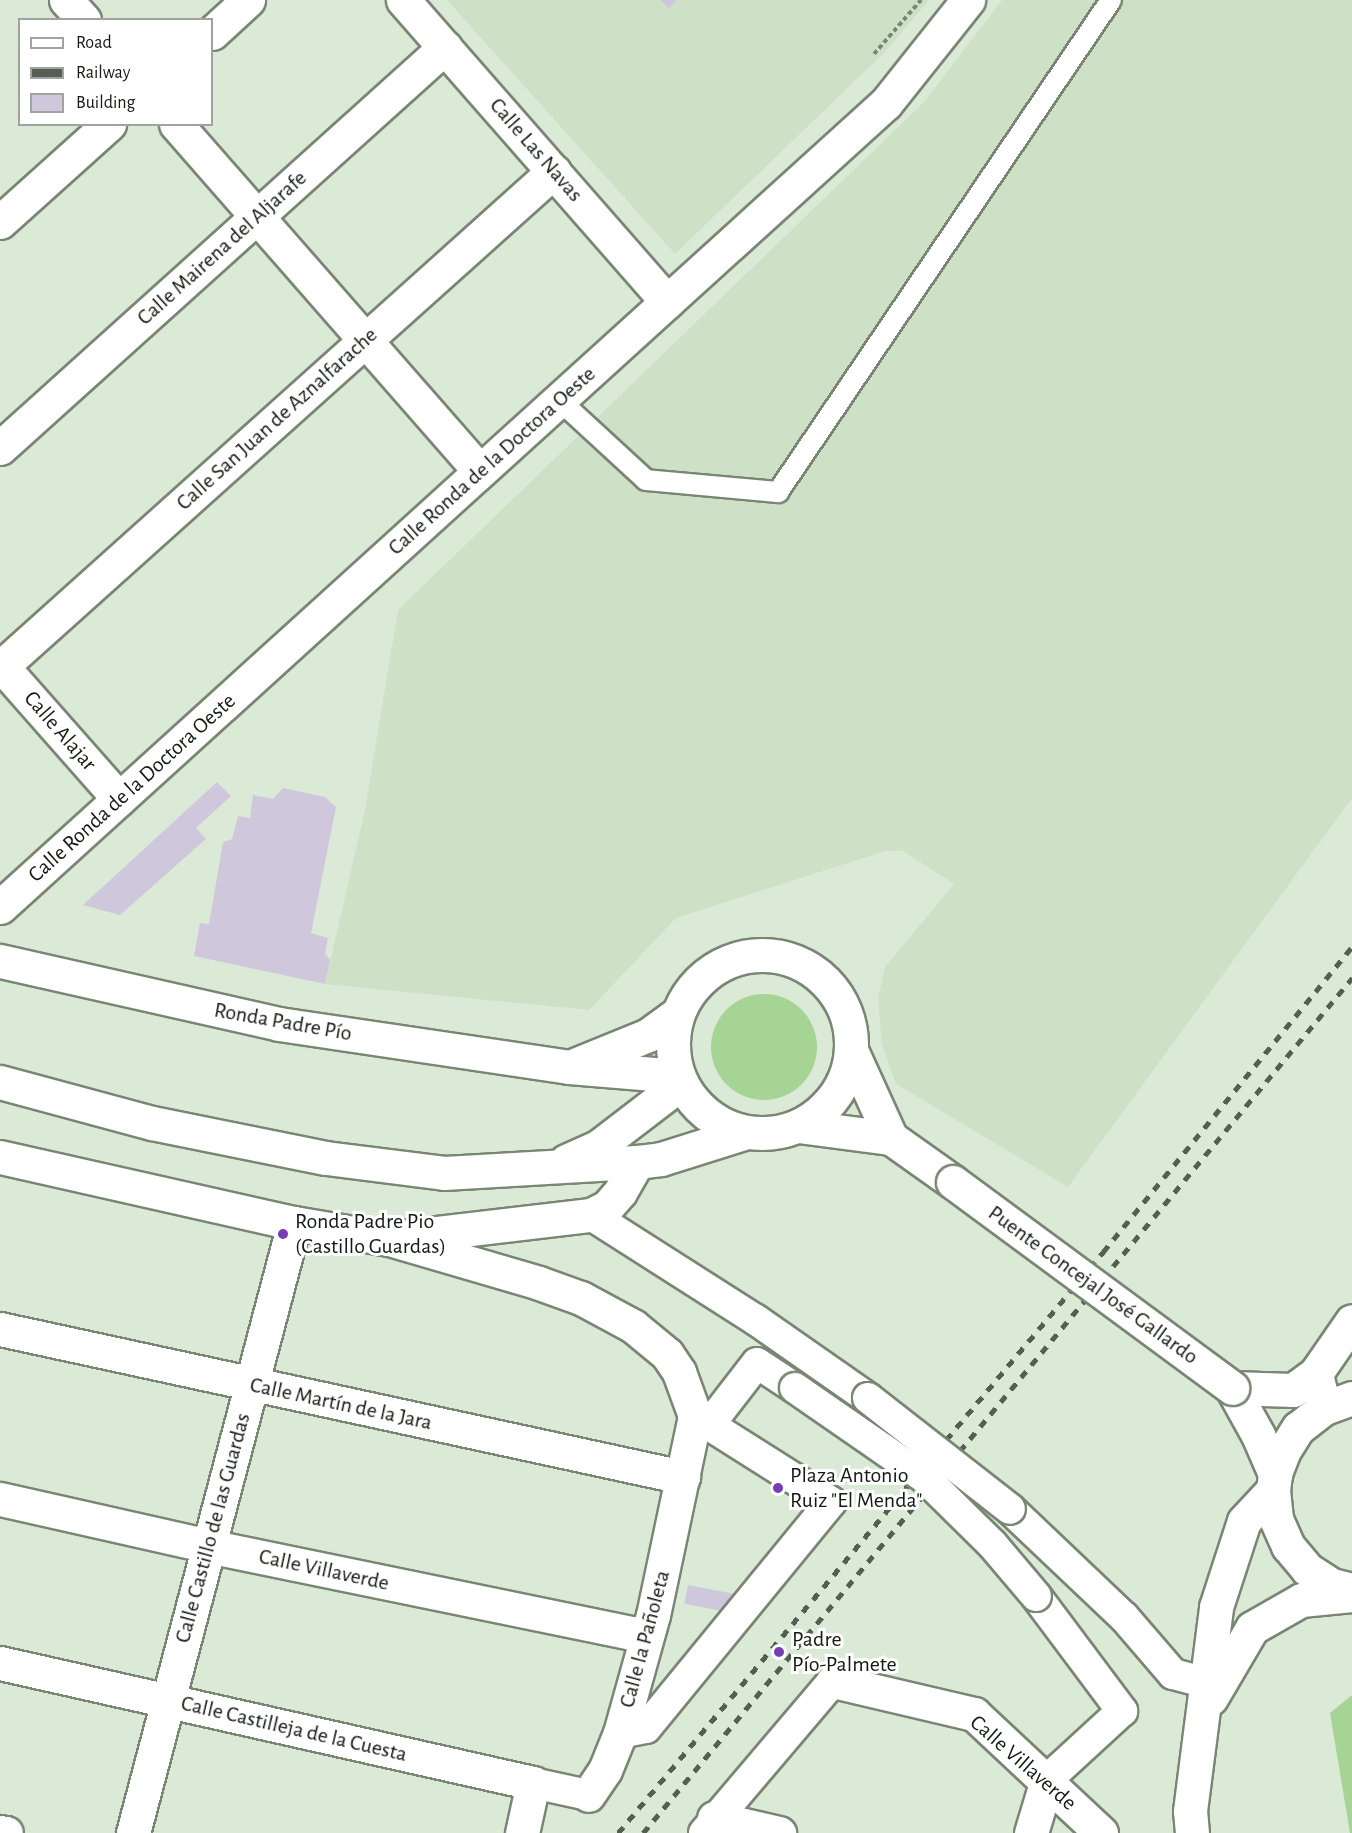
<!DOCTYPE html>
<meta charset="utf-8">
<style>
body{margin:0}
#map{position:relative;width:1352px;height:1833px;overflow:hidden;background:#dbead6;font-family:"Alegreya Sans",sans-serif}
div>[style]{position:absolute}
.built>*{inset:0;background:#cee1c7}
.green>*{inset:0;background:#a6d495}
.round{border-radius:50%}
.building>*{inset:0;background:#cfc7dc;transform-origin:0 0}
.path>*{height:4px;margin-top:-2px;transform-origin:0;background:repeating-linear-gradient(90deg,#7c8679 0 4.5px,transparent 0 7.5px)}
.roads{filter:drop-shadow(2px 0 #798674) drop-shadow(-2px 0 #798674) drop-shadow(0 2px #798674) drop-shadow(0 -2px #798674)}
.service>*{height:20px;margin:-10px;padding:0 10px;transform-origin:10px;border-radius:10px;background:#fff}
.pedestrian>*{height:30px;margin:-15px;padding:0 15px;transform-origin:15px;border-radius:15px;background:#fff}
.minor>*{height:33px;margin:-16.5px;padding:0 16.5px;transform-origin:16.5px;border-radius:16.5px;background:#fff}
.minor>.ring{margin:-16.5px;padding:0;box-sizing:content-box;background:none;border:33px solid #fff;border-radius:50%}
.rail>*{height:4.5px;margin-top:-2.25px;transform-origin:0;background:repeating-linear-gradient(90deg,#565e53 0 8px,transparent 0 16px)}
.bridges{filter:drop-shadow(2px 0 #798674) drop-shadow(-2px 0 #798674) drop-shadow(0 2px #798674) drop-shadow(0 -2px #798674)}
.pedestrian-bridge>*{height:30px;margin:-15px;padding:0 15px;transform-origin:15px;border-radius:15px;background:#fff}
.minor-bridge>*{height:33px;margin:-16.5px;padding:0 16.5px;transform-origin:16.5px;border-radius:16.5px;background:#fff}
.dots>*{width:16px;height:16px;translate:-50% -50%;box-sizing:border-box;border:3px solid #fff;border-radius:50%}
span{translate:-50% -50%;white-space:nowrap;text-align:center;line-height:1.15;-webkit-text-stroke:6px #fff;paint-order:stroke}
.street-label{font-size:22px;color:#141912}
.poi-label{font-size:22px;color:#141912}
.left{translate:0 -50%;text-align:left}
.legend{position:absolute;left:18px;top:18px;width:195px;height:108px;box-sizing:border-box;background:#fff;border:2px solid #a1a3a0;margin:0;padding:8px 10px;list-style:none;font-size:18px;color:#141912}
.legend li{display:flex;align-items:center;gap:12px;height:30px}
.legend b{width:30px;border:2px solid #a1a3a0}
</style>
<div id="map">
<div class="built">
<i style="clip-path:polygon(447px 0,929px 0,885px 52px,675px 254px)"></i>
<i style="clip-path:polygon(1002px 0,1352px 0,1352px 798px,1068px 1187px,896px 1084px,882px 1045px,878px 998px,885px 967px,954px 884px,903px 851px,885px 851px,676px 918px,589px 1010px,325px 984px,365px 810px,398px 610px,925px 101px)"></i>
</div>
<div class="green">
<i class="round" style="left:711px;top:994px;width:106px;height:106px"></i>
<i style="clip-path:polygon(1352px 1695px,1352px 1833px,1350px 1833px,1330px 1713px)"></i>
</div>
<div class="building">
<i style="clip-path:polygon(660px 0,677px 0,669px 8px)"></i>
<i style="clip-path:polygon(217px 782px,231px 796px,196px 828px,206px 839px,120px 915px,83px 905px)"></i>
<i style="clip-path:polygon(283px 788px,325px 797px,336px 807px,311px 933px,328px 938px,325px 953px,330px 960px,325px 984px,194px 956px,200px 923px,209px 924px,223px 842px,232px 839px,238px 816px,250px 818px,253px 795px,273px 799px)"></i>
<i style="left:688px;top:1585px;width:58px;height:19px;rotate:11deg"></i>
</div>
<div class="path">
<i style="left:874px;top:54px;width:72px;rotate:-49deg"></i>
</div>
<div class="roads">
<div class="service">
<i style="left:559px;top:400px;width:118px;rotate:42.6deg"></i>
<i style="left:646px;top:480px;width:133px;rotate:5.2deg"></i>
<i style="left:778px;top:492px;width:594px;rotate:-55.91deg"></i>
</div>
<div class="pedestrian">
<i style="left:591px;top:1215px;width:196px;rotate:32.5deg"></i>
<i style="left:756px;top:1320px;width:136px;rotate:34.9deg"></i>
<i style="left:695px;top:1416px;width:17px;rotate:33deg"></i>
<i style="left:709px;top:1425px;width:78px;rotate:-52.3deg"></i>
<i style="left:757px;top:1363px;width:45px;rotate:33.3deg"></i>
<i style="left:1010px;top:1509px;width:157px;rotate:43.5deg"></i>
<i style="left:1124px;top:1617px;width:75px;rotate:49.3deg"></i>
<i style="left:1173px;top:1674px;width:47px;rotate:14.9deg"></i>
<i style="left:1036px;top:1596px;width:144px;rotate:53.2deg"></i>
<i style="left:1122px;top:1711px;width:102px;rotate:137.4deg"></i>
<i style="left:620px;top:1733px;width:26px;rotate:-11deg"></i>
<i style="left:646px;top:1728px;width:292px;rotate:-50.7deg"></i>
<i style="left:831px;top:1502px;width:144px;rotate:-147.7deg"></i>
<i style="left:533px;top:1783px;width:56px;rotate:12.3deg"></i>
<i style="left:704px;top:1833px;width:199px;rotate:-49.7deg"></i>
</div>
<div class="minor">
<i style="left:66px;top:0;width:27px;rotate:48deg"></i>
<i style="left:403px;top:0;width:401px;rotate:48.8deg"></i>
<i style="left:212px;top:33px;width:49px;rotate:-42.5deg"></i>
<i style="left:176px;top:124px;width:461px;rotate:48.8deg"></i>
<i style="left:0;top:222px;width:147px;rotate:-42deg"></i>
<i style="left:0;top:448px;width:599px;rotate:-42.02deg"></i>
<i style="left:0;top:664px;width:180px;rotate:48.6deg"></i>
<i style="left:0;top:668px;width:744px;rotate:-41.9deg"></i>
<i style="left:0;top:907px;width:1196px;rotate:-42.22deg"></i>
<i style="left:886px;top:103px;width:132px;rotate:-51.5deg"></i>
<i class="ring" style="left:673px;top:955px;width:145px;height:145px"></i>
<i style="left:0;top:961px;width:286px;rotate:12.7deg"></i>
<i style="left:279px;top:1024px;width:293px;rotate:8.4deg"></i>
<i style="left:569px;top:1067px;width:109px;rotate:4.7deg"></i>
<i style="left:851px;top:1050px;width:97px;rotate:65.6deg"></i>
<i style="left:577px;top:1064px;width:77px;rotate:-22.2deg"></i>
<i style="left:648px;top:1035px;width:34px;rotate:-36deg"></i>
<i style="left:0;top:1082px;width:157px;rotate:15.1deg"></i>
<i style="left:152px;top:1123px;width:177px;rotate:11.4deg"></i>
<i style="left:326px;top:1158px;width:119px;rotate:7.2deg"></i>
<i style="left:444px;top:1173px;width:193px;rotate:-3.3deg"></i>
<i style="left:637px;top:1162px;width:24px;rotate:-7deg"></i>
<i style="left:661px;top:1159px;width:90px;rotate:-17.4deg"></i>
<i style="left:798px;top:1126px;width:94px;rotate:7.4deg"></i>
<i style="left:891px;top:1138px;width:76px;rotate:35.4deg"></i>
<i style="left:0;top:1157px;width:301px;rotate:12.7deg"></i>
<i style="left:294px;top:1223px;width:96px;rotate:9.6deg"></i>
<i style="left:389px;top:1239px;width:156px;rotate:16.3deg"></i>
<i style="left:539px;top:1283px;width:45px;rotate:19.7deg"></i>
<i style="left:581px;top:1298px;width:59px;rotate:28.3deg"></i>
<i style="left:633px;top:1326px;width:44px;rotate:39.5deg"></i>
<i style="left:667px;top:1354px;width:22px;rotate:56deg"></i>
<i style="left:679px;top:1372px;width:47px;rotate:70deg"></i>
<i style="left:695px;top:1416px;width:203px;rotate:101.9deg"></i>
<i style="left:653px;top:1615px;width:123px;rotate:105.6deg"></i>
<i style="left:620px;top:1733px;width:40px;rotate:112deg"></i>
<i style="left:605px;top:1770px;width:30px;rotate:124deg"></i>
<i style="left:566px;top:1161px;width:36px;rotate:-24deg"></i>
<i style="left:599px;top:1146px;width:103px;rotate:-37.5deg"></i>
<i style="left:403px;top:1237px;width:189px;rotate:-6.7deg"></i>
<i style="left:591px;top:1215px;width:18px;rotate:-27deg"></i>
<i style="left:607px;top:1207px;width:20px;rotate:-49deg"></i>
<i style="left:620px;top:1192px;width:34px;rotate:-60deg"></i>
<i style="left:0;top:1329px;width:699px;rotate:12.23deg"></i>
<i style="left:1232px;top:1388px;width:54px;rotate:61deg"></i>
<i style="left:1258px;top:1435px;width:43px;rotate:66.4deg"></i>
<i style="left:1232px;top:1388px;width:61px;rotate:1.9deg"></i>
<i style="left:1293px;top:1390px;width:29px;rotate:-36deg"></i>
<i style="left:1352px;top:1398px;width:30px;rotate:160deg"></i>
<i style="left:1324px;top:1408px;width:33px;rotate:142deg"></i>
<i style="left:1298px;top:1428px;width:26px;rotate:122deg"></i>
<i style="left:1284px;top:1450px;width:26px;rotate:111deg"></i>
<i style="left:1275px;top:1474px;width:16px;rotate:97deg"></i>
<i style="left:1273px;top:1490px;width:29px;rotate:84deg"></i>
<i style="left:1276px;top:1519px;width:30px;rotate:66deg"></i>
<i style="left:1288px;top:1546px;width:30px;rotate:50deg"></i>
<i style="left:1307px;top:1569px;width:30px;rotate:33deg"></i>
<i style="left:1332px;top:1585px;width:21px;rotate:14deg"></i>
<i style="left:1324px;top:1408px;width:36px;rotate:-103deg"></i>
<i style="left:1316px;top:1373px;width:63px;rotate:-55.3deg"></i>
<i style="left:0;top:1499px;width:213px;rotate:12.7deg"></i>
<i style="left:208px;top:1546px;width:433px;rotate:11.6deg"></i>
<i style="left:632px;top:1633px;width:10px"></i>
<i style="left:642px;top:1633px;width:8px;rotate:-40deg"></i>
<i style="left:0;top:1663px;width:546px;rotate:12.69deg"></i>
<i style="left:533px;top:1783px;width:51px;rotate:102.4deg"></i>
<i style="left:833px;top:1681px;width:145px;rotate:13.2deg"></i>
<i style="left:974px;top:1714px;width:174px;rotate:43.1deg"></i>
<i style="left:1211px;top:1698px;width:81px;rotate:-59.6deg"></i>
<i style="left:1252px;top:1628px;width:56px;rotate:-29.7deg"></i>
<i style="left:1301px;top:1600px;width:51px;rotate:-5.6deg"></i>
<i style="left:714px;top:1818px;width:67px;rotate:13deg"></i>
<i style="left:0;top:1832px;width:6px;rotate:9deg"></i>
<i style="left:133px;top:1833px;width:631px;rotate:-75.21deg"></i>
<i style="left:1031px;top:1833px;width:55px;rotate:-73.2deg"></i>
<i style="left:1192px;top:1833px;width:22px;rotate:-95deg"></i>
<i style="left:1190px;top:1811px;width:206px;rotate:-82.7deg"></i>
<i style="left:1216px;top:1607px;width:90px;rotate:-72deg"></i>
<i style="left:1244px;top:1521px;width:42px;rotate:-46.9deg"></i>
</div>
</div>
<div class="rail">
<i style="left:618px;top:1833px;width:757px;rotate:-50.15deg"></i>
<i style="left:1103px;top:1252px;width:394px;rotate:-50.8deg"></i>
<i style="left:643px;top:1833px;width:1111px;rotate:-50.33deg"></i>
</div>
<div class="bridges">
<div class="pedestrian-bridge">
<i style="left:795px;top:1388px;width:158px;rotate:34.7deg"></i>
<i style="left:925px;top:1478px;width:94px;rotate:44.6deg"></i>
<i style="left:992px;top:1544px;width:68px;rotate:49.8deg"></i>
<i style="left:868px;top:1398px;width:180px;rotate:38deg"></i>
</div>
<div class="minor-bridge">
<i style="left:953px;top:1182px;width:347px;rotate:36.4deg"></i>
</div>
</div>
<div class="dots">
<i style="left:283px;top:1234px;background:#773db4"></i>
<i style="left:778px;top:1488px;background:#773db4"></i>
<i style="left:779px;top:1652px;background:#773db4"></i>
</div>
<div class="street-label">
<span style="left:536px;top:150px;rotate:49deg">Calle Las Navas</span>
<span style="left:222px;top:248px;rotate:-42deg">Calle Mairena del Aljarafe</span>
<span style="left:277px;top:419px;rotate:-42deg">Calle San Juan de Aznalfarache</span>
<span style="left:492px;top:461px;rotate:-42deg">Calle Ronda de la Doctora Oeste</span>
<span style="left:60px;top:731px;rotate:49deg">Calle Alajar</span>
<span style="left:132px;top:788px;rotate:-42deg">Calle Ronda de la Doctora Oeste</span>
<span style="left:283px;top:1022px;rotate:10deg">Ronda Padre Pío</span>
<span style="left:1093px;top:1285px;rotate:36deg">Puente Concejal José Gallardo</span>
<span style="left:341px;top:1404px;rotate:12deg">Calle Martín de la Jara</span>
<span style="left:213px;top:1528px;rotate:-75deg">Calle Castillo de las Guardas</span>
<span style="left:324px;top:1570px;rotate:12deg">Calle Villaverde</span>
<span style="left:645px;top:1639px;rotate:-75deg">Calle la Pañoleta</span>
<span style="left:294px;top:1729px;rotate:13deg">Calle Castilleja de la Cuesta</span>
<span style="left:1023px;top:1763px;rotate:41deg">Calle Villaverde</span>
</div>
<div class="poi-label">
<span class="left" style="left:295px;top:1234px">Ronda Padre Pio<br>(Castillo Guardas)</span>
<span class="left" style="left:790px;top:1488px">Plaza Antonio<br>Ruiz "El Menda"</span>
<span class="left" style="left:792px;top:1652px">Padre<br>Pío-Palmete</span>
</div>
<ul class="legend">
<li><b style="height:8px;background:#fff"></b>Road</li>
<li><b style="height:8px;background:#565e53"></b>Railway</li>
<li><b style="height:16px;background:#cfc7dc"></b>Building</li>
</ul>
</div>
